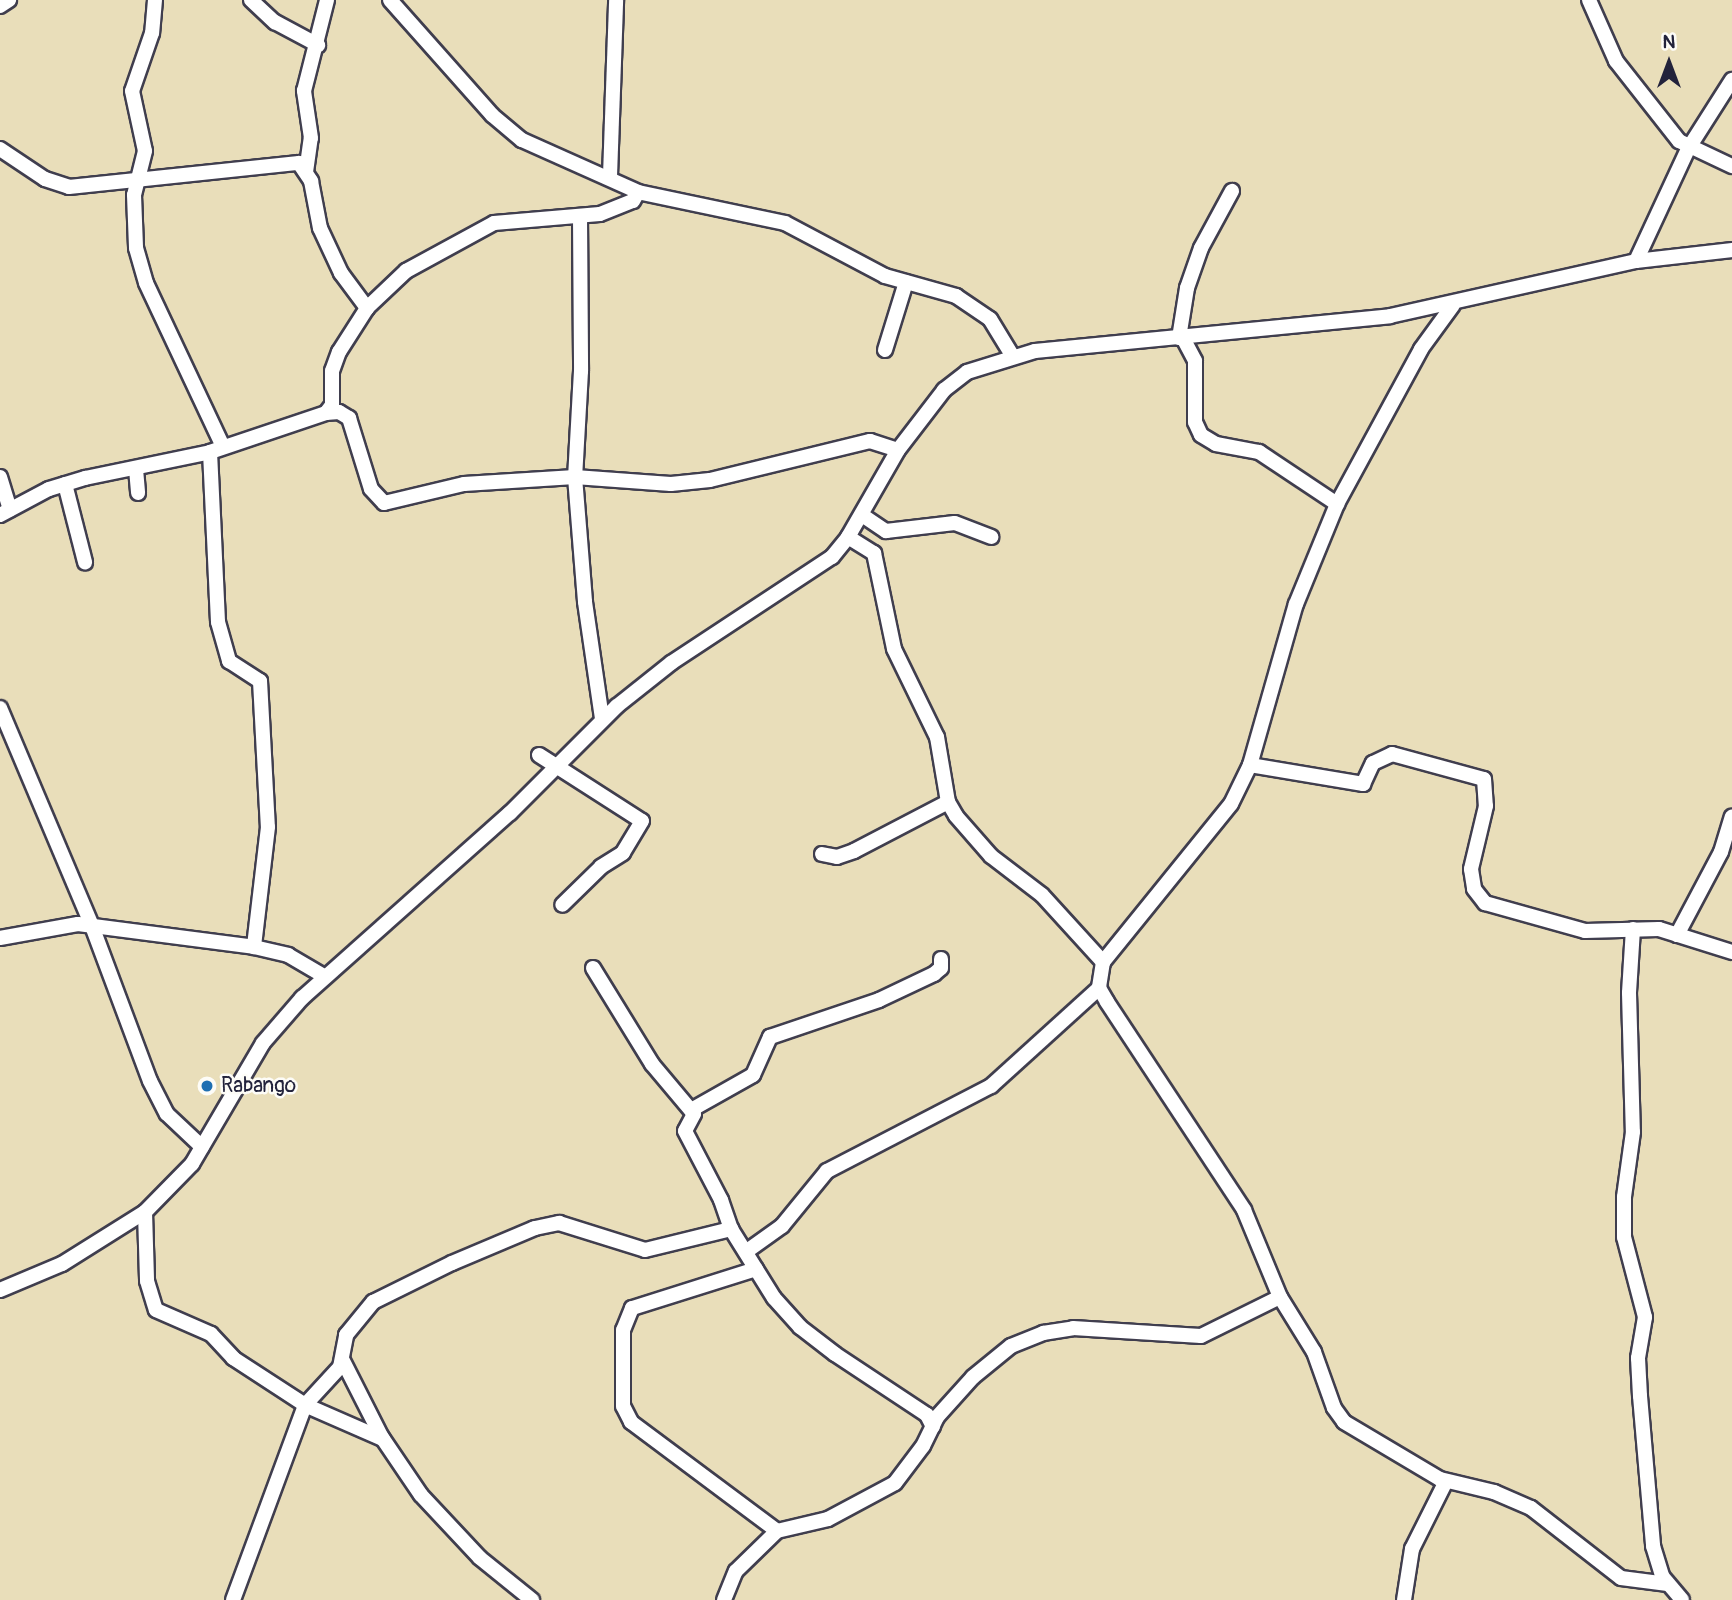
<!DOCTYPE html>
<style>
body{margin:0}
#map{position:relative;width:1732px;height:1600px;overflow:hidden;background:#e9deba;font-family:Pangolin,sans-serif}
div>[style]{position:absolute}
.roads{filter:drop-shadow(2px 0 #403e4e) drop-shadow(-2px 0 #403e4e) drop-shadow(0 2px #403e4e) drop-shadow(0 -2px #403e4e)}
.minor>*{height:14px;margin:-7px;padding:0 7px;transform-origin:7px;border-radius:7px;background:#fff}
.dots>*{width:19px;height:19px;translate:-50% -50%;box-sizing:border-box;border:4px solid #fdfcf7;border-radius:50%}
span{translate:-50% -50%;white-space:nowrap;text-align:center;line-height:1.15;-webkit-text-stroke:5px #fdfcf7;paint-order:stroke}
.poi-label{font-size:21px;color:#22223b}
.left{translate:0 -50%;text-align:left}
.north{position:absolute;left:1634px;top:28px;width:70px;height:70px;-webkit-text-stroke:5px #fdfcf7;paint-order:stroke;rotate:0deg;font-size:19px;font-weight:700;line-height:28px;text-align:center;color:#22223b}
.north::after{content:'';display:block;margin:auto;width:24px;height:32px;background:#22223b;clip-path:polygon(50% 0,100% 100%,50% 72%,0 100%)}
</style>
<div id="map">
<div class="roads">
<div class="minor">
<i style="left:155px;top:0;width:33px;rotate:95deg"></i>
<i style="left:152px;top:33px;width:61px;rotate:109deg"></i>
<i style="left:132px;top:91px;width:61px;rotate:77.8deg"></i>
<i style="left:145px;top:151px;width:45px;rotate:104deg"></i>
<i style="left:134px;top:195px;width:53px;rotate:87.8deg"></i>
<i style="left:136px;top:248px;width:36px;rotate:74deg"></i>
<i style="left:146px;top:283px;width:181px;rotate:64.8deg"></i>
<i style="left:251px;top:0;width:33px;rotate:43deg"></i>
<i style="left:275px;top:22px;width:49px;rotate:28.1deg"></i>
<i style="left:390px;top:0;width:154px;rotate:48.4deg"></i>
<i style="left:492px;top:115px;width:39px;rotate:40deg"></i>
<i style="left:522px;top:140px;width:127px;rotate:24.1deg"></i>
<i style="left:638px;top:192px;width:150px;rotate:11.9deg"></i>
<i style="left:785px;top:223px;width:113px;rotate:27.9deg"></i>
<i style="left:885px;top:276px;width:74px;rotate:15.7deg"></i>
<i style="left:956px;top:296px;width:41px;rotate:34.1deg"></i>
<i style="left:990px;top:319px;width:42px;rotate:58.6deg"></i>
<i style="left:1589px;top:0;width:67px;rotate:66.1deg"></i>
<i style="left:1616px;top:61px;width:102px;rotate:51.8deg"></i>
<i style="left:1679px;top:141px;width:59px;rotate:25.3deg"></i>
<i style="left:0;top:6px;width:11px;rotate:-34deg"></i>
<i style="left:0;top:149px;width:54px;rotate:33.7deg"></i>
<i style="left:45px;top:179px;width:25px;rotate:18deg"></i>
<i style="left:69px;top:187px;width:231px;rotate:-6deg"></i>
<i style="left:299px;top:163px;width:22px;rotate:56deg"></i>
<i style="left:311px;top:181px;width:48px;rotate:79.2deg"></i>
<i style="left:320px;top:228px;width:50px;rotate:65deg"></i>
<i style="left:341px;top:273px;width:44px;rotate:53.4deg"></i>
<i style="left:306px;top:172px;width:34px;rotate:-82deg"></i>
<i style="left:311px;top:138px;width:48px;rotate:-98.5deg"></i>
<i style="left:304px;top:91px;width:94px;rotate:-75.8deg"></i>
<i style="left:610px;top:176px;width:176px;rotate:-88deg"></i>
<i style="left:580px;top:217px;width:154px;rotate:89.6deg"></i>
<i style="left:581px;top:371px;width:106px;rotate:93.2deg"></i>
<i style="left:575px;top:477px;width:125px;rotate:85.4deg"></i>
<i style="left:585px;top:602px;width:118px;rotate:81.7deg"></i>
<i style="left:1636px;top:261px;width:123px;rotate:-65.1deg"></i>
<i style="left:1688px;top:149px;width:82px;rotate:-57.5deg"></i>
<i style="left:1179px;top:338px;width:51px;rotate:-80.9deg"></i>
<i style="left:1187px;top:288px;width:42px;rotate:-70.7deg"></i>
<i style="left:1201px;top:248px;width:65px;rotate:-61.5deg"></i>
<i style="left:1183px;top:338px;width:26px;rotate:62deg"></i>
<i style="left:1195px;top:361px;width:61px;rotate:90deg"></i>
<i style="left:1195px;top:422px;width:14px;rotate:65deg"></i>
<i style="left:1201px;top:435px;width:17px;rotate:31deg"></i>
<i style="left:1216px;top:444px;width:44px;rotate:10.5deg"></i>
<i style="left:1259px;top:452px;width:94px;rotate:33.7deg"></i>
<i style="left:885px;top:350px;width:71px;rotate:-72.8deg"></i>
<i style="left:326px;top:413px;width:13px;rotate:-4deg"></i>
<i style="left:339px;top:412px;width:12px;rotate:31deg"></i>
<i style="left:349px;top:418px;width:74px;rotate:72.8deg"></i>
<i style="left:371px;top:489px;width:19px;rotate:47deg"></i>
<i style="left:384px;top:503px;width:82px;rotate:-13.4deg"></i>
<i style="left:464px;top:484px;width:111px;rotate:-3.6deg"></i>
<i style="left:575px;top:477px;width:96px;rotate:4.2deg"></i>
<i style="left:671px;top:484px;width:39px;rotate:-6deg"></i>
<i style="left:710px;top:480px;width:165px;rotate:-13.7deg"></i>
<i style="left:870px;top:441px;width:29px;rotate:18deg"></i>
<i style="left:210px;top:452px;width:170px;rotate:87.3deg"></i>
<i style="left:218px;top:622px;width:41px;rotate:74.2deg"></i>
<i style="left:229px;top:661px;width:37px;rotate:33deg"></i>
<i style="left:260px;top:681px;width:146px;rotate:86.9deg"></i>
<i style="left:268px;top:827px;width:121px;rotate:96.7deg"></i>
<i style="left:136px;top:469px;width:24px;rotate:85deg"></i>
<i style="left:0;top:477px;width:34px;rotate:73deg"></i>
<i style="left:65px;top:484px;width:81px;rotate:75.6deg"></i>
<i style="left:0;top:515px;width:55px;rotate:-28deg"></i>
<i style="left:49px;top:489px;width:38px;rotate:-17deg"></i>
<i style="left:85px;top:478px;width:128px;rotate:-11.7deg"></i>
<i style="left:210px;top:452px;width:122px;rotate:-18.6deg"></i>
<i style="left:326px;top:413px;width:10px;rotate:-53deg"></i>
<i style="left:332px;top:405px;width:34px;rotate:-90deg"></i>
<i style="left:332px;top:371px;width:20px;rotate:-70deg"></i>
<i style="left:339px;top:352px;width:52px;rotate:-57.5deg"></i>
<i style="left:367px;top:308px;width:54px;rotate:-43.5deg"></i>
<i style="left:406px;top:271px;width:100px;rotate:-28.6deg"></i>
<i style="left:494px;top:223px;width:106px;rotate:-4.9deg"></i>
<i style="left:600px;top:214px;width:35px;rotate:-22deg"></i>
<i style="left:633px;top:201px;width:10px;rotate:-61deg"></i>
<i style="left:862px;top:515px;width:29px;rotate:34deg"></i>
<i style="left:886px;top:531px;width:69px;rotate:-6.6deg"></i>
<i style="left:955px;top:523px;width:39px;rotate:21deg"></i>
<i style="left:848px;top:537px;width:31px;rotate:32deg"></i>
<i style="left:874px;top:553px;width:98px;rotate:78.2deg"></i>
<i style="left:894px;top:649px;width:98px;rotate:64deg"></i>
<i style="left:937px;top:737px;width:66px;rotate:80.4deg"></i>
<i style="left:948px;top:802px;width:16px;rotate:60deg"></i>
<i style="left:956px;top:816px;width:53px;rotate:48.8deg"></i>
<i style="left:991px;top:856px;width:64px;rotate:37.4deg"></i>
<i style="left:1042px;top:895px;width:91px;rotate:47.7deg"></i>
<i style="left:1103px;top:962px;width:203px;rotate:-51deg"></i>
<i style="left:1231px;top:804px;width:43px;rotate:-64deg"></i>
<i style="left:1250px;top:765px;width:115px;rotate:9.5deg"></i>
<i style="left:1363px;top:784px;width:23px;rotate:-65deg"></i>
<i style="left:1373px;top:763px;width:21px;rotate:-25deg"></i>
<i style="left:1392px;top:754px;width:95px;rotate:15.2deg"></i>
<i style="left:1484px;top:779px;width:27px;rotate:86deg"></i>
<i style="left:1486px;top:806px;width:65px;rotate:103.4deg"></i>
<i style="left:1471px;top:869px;width:20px;rotate:81deg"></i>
<i style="left:1474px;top:889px;width:18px;rotate:52deg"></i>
<i style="left:1485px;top:903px;width:104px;rotate:15.6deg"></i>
<i style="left:1585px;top:931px;width:74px;rotate:-1.5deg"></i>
<i style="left:1659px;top:929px;width:77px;rotate:17.5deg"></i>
<i style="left:0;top:708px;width:237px;rotate:67.1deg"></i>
<i style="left:92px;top:926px;width:165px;rotate:69.5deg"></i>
<i style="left:150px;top:1081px;width:37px;rotate:63deg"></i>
<i style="left:167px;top:1114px;width:48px;rotate:43.3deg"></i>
<i style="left:539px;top:755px;width:122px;rotate:32.7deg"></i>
<i style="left:642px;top:821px;width:37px;rotate:121deg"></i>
<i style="left:623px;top:853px;width:26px;rotate:148deg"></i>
<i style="left:601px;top:867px;width:54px;rotate:135.7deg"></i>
<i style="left:1250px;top:765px;width:167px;rotate:-74.1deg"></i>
<i style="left:1296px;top:604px;width:108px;rotate:-67.7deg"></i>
<i style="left:1337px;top:504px;width:176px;rotate:-61.5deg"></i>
<i style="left:1421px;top:349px;width:54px;rotate:-54deg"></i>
<i style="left:822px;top:854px;width:15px;rotate:11deg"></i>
<i style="left:837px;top:857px;width:18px;rotate:-19deg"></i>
<i style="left:854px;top:851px;width:106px;rotate:-27.5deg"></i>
<i style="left:1633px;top:929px;width:64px;rotate:93.6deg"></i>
<i style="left:1629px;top:993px;width:139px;rotate:88.4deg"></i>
<i style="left:1633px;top:1132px;width:66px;rotate:97.9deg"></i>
<i style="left:1624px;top:1197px;width:40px;rotate:90deg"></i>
<i style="left:1624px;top:1237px;width:83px;rotate:75.3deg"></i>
<i style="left:1645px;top:1317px;width:42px;rotate:99.7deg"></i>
<i style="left:1638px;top:1358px;width:38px;rotate:87deg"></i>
<i style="left:1640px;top:1396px;width:151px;rotate:85deg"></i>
<i style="left:1653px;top:1546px;width:31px;rotate:73deg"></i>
<i style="left:1662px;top:1576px;width:31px;rotate:50deg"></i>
<i style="left:1677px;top:935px;width:94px;rotate:-62.1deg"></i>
<i style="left:1721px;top:852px;width:37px;rotate:-73deg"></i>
<i style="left:0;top:938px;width:79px;rotate:-10.2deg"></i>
<i style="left:78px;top:924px;width:177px;rotate:7.4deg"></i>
<i style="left:254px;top:947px;width:35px;rotate:13deg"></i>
<i style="left:288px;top:955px;width:42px;rotate:30.3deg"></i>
<i style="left:1103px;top:962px;width:26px;rotate:99deg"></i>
<i style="left:1099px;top:988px;width:16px;rotate:60deg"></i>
<i style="left:1107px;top:1002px;width:249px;rotate:56.6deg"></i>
<i style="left:1244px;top:1210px;width:94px;rotate:67.5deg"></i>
<i style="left:1280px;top:1297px;width:65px;rotate:58.3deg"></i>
<i style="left:1314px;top:1352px;width:59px;rotate:70.3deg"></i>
<i style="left:1334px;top:1408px;width:17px;rotate:54deg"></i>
<i style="left:1344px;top:1422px;width:112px;rotate:30.7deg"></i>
<i style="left:1440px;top:1479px;width:56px;rotate:13.5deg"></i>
<i style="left:1494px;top:1492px;width:40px;rotate:23.4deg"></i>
<i style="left:1531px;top:1508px;width:114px;rotate:37.9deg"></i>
<i style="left:1621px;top:1578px;width:47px;rotate:7.3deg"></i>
<i style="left:593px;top:968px;width:113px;rotate:58.4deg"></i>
<i style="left:652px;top:1064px;width:65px;rotate:50deg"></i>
<i style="left:694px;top:1114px;width:19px;rotate:118deg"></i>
<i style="left:685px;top:1131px;width:78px;rotate:62.4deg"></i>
<i style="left:721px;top:1200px;width:31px;rotate:71deg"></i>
<i style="left:731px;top:1229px;width:81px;rotate:58.1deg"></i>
<i style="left:774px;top:1298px;width:39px;rotate:48deg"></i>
<i style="left:800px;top:1327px;width:44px;rotate:37.6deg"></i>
<i style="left:835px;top:1354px;width:110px;rotate:33.5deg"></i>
<i style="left:927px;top:1415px;width:13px;rotate:63deg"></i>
<i style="left:691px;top:1110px;width:71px;rotate:-29.4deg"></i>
<i style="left:753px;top:1075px;width:42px;rotate:-65.9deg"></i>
<i style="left:770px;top:1037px;width:115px;rotate:-18.7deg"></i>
<i style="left:879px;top:1000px;width:61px;rotate:-25.3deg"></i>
<i style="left:934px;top:974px;width:9px;rotate:-41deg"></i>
<i style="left:941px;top:968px;width:9px;rotate:-90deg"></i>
<i style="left:145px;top:1212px;width:69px;rotate:88.3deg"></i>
<i style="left:147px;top:1281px;width:30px;rotate:73deg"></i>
<i style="left:156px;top:1310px;width:60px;rotate:23.6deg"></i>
<i style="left:211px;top:1334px;width:33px;rotate:47deg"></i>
<i style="left:233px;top:1358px;width:86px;rotate:33.1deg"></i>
<i style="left:305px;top:1405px;width:85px;rotate:23.6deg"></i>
<i style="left:747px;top:1251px;width:43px;rotate:-35.5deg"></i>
<i style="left:782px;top:1226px;width:71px;rotate:-50.7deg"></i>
<i style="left:827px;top:1171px;width:185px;rotate:-27.4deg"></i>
<i style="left:991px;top:1086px;width:146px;rotate:-42.2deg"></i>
<i style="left:756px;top:1269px;width:130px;rotate:162.5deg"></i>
<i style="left:632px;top:1308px;width:24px;rotate:112deg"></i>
<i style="left:623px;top:1330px;width:76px;rotate:90deg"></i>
<i style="left:623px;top:1406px;width:18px;rotate:63deg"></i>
<i style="left:631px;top:1422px;width:182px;rotate:36.7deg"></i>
<i style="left:0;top:1290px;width:67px;rotate:-22.8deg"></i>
<i style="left:62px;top:1264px;width:98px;rotate:-32.1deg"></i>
<i style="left:145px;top:1212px;width:67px;rotate:-45.6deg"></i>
<i style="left:192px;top:1164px;width:140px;rotate:-59.6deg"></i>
<i style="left:263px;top:1043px;width:60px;rotate:-49.1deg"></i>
<i style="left:302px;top:998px;width:278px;rotate:-41.7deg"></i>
<i style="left:510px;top:813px;width:151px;rotate:-45deg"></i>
<i style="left:617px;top:706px;width:69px;rotate:-38.5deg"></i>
<i style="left:671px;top:663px;width:193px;rotate:-33.4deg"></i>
<i style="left:832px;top:557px;width:26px;rotate:-51deg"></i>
<i style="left:848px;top:537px;width:100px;rotate:-60.1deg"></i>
<i style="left:898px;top:450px;width:76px;rotate:-52.5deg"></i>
<i style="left:944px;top:390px;width:29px;rotate:-38deg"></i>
<i style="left:967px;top:372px;width:71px;rotate:-17.2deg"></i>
<i style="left:1035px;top:351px;width:357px;rotate:-5.6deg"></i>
<i style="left:1390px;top:316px;width:252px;rotate:-12.6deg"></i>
<i style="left:1636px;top:261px;width:97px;rotate:-6.5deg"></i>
<i style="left:342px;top:1359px;width:86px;rotate:63.1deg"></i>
<i style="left:381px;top:1436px;width:71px;rotate:55.9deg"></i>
<i style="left:421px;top:1495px;width:86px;rotate:46.9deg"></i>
<i style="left:480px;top:1558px;width:67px;rotate:38.9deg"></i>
<i style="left:233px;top:1600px;width:208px;rotate:-69.7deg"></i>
<i style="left:305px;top:1405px;width:52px;rotate:-47.4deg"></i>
<i style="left:340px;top:1367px;width:33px;rotate:-79deg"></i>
<i style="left:346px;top:1335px;width:43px;rotate:-50.7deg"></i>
<i style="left:373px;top:1302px;width:88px;rotate:-26.3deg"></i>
<i style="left:452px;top:1263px;width:90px;rotate:-22.9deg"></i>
<i style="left:535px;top:1228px;width:25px;rotate:-12deg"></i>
<i style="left:559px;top:1223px;width:90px;rotate:17.4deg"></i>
<i style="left:645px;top:1250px;width:89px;rotate:-13.7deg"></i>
<i style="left:724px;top:1600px;width:31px;rotate:-68deg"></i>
<i style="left:736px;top:1571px;width:57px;rotate:-44.3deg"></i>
<i style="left:777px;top:1531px;width:52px;rotate:-13.2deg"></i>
<i style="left:828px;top:1519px;width:76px;rotate:-28.2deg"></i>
<i style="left:895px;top:1483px;width:46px;rotate:-52.9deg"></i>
<i style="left:923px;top:1446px;width:32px;rotate:-64deg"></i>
<i style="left:937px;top:1417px;width:54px;rotate:-48deg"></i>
<i style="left:973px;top:1377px;width:49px;rotate:-39.2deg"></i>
<i style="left:1011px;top:1346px;width:35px;rotate:-22deg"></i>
<i style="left:1043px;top:1333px;width:30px;rotate:-9deg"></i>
<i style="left:1073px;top:1328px;width:128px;rotate:3.6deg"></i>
<i style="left:1201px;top:1336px;width:88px;rotate:-26.3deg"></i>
<i style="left:1404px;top:1600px;width:52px;rotate:-81.1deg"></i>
<i style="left:1412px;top:1549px;width:76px;rotate:-63.4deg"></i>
</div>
</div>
<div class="dots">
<i style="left:207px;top:1086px;background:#1f6fb2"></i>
</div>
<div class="poi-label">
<span class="left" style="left:221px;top:1086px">Rabango</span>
</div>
<div class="north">N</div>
</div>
